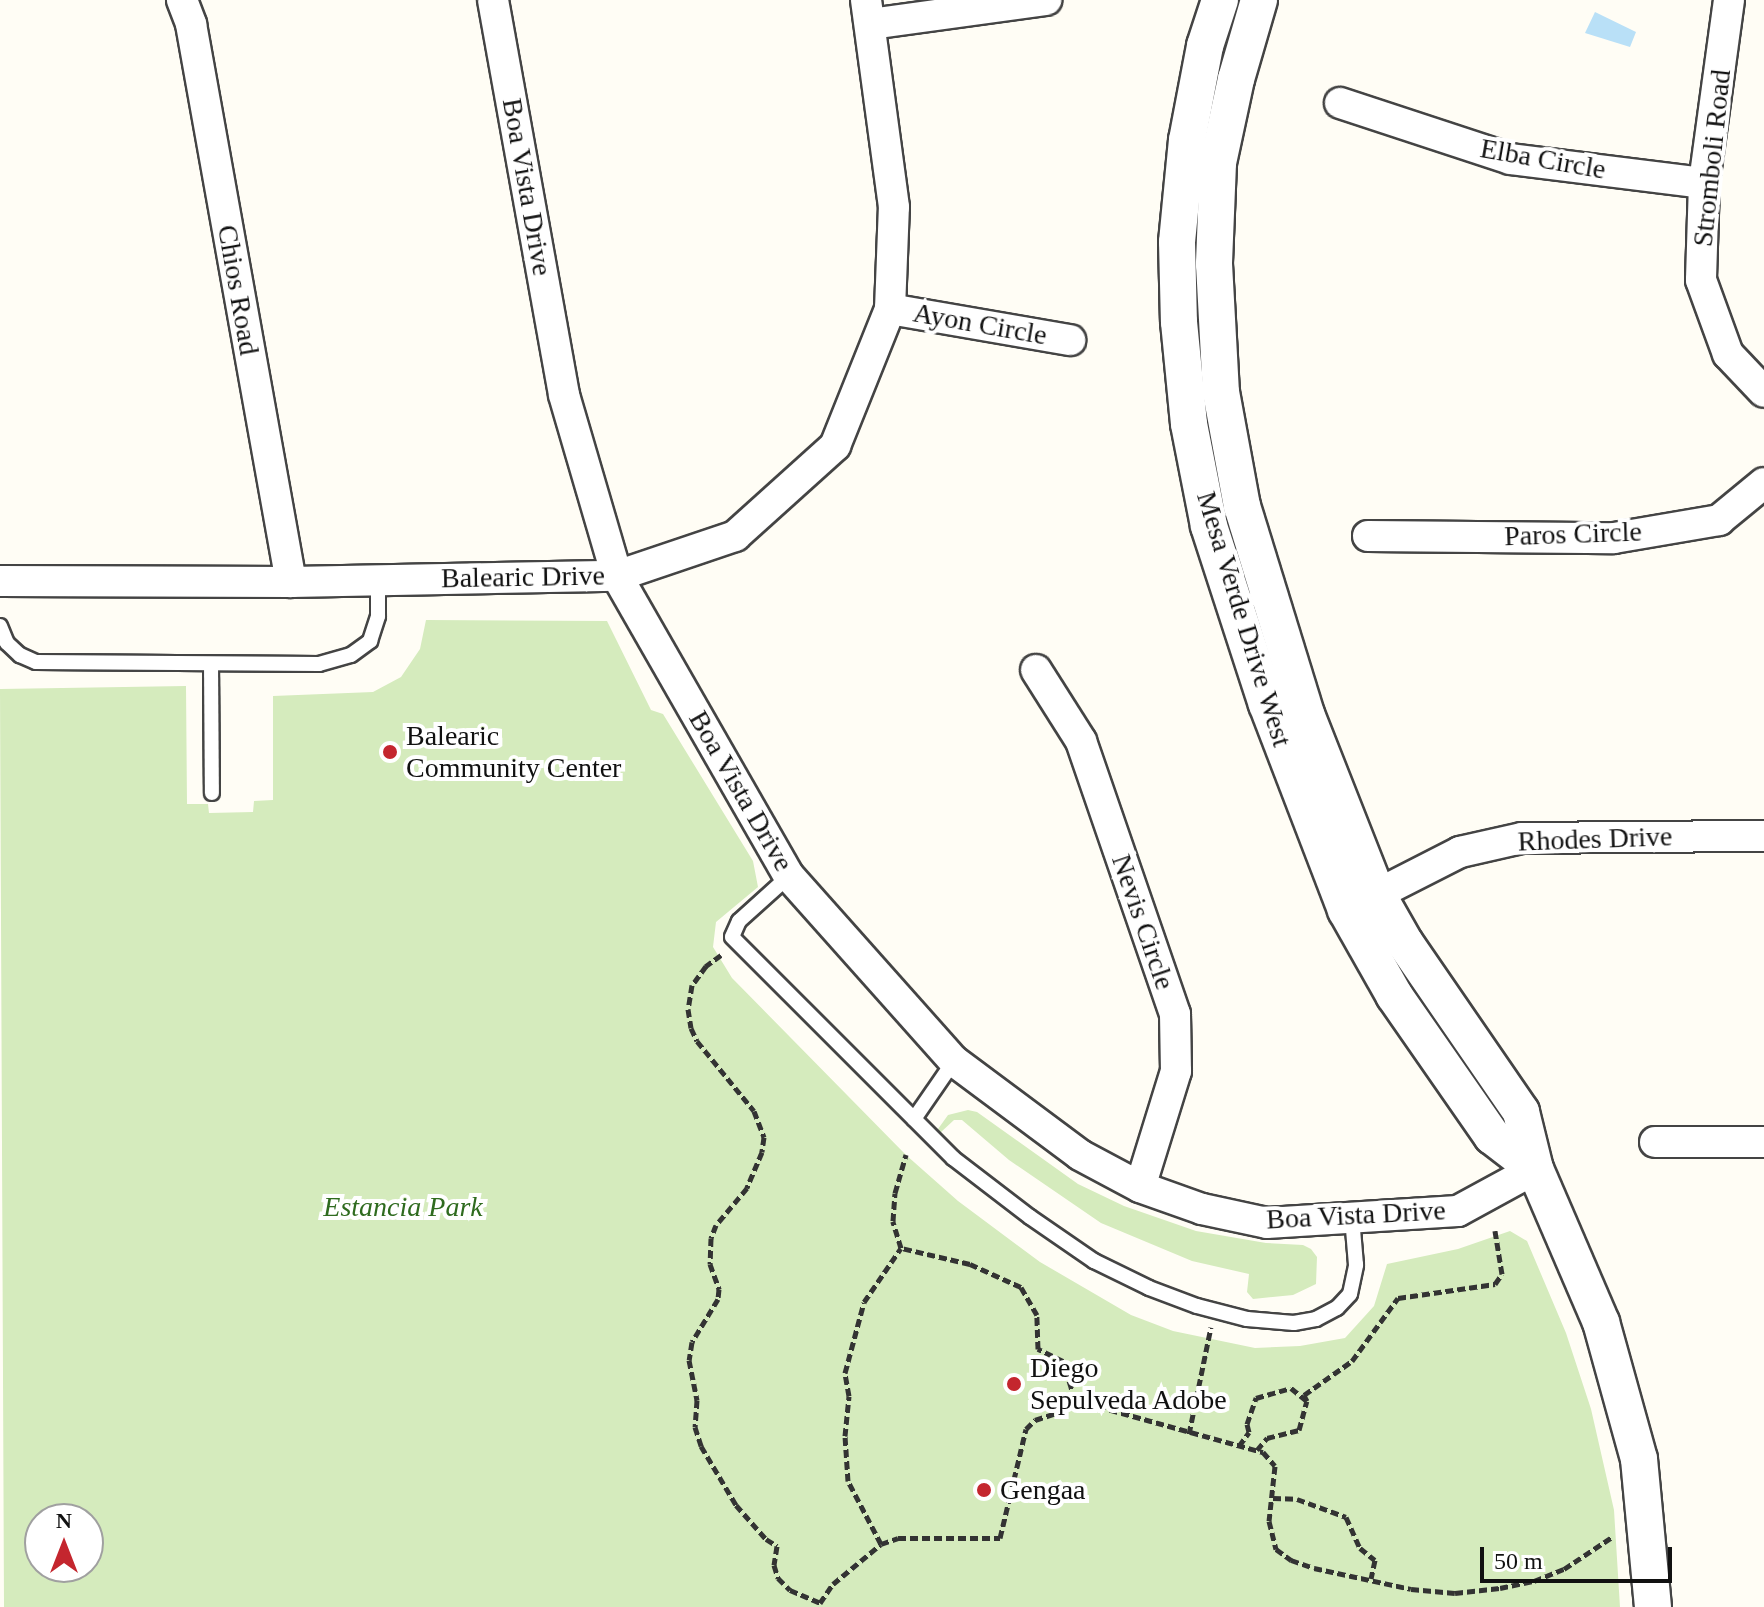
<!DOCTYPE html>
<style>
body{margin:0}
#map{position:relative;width:1764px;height:1607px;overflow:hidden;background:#fffdf5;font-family:Georgia,serif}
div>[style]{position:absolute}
.green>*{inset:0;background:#d5ebbd}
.water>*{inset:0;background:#b9e0f7}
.path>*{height:5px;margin-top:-2.5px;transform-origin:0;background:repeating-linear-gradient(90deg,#333 0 8px,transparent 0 12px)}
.roads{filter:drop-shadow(2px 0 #444) drop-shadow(-2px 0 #444) drop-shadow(0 2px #444) drop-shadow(0 -2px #444)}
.service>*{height:14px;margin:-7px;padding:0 7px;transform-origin:7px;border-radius:7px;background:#fff}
.minor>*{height:30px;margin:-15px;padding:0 15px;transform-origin:15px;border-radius:15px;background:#fff}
.tertiary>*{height:36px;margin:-18px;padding:0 18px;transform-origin:18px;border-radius:18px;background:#fff}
.dots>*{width:22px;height:22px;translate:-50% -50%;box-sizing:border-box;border:4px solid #fff;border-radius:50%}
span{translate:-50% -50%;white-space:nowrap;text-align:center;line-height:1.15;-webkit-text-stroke:8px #fff;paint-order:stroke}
.street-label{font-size:28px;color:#111}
.poi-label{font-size:28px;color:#111}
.left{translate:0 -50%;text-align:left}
.park-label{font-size:28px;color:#2f6b1f;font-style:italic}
.north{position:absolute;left:24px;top:1503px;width:80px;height:80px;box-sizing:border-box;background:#fff;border:2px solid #a0a0a0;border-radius:50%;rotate:0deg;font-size:22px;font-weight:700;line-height:32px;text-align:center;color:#111}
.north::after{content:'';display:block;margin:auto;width:28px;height:36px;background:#c4262e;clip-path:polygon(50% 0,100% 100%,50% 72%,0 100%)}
.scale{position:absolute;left:1480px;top:1547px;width:192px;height:36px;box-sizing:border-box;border:4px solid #111;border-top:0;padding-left:10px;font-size:24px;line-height:28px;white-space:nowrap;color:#111;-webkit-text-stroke:6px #fff;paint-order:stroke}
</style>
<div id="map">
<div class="green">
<i style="clip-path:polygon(evenodd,426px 620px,607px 621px,651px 710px,663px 714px,753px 861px,758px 887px,716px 922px,713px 947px,732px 978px,906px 1155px,958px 1201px,1040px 1262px,1131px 1315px,1173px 1331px,1255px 1348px,1300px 1346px,1345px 1338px,1374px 1306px,1387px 1264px,1458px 1249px,1510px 1231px,1527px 1241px,1566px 1333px,1591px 1409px,1614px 1510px,1620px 1607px,4px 1607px,0 689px,186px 686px,187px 804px,208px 804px,209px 813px,253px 812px,254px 801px,273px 800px,273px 696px,373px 692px,401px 677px,420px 649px,426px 620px,40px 1519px,88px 1519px,88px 1567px,40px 1567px,40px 1519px)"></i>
<i style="clip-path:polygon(968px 1110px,977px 1112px,1078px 1184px,1124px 1206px,1196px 1231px,1266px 1243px,1303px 1245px,1311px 1249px,1317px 1257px,1316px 1284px,1293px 1295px,1253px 1299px,1247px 1292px,1249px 1274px,1192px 1261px,1101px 1223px,1009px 1160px,962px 1120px,954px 1120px,940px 1133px,938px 1129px,948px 1115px)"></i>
</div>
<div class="water">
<i style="clip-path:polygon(1595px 12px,1636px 32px,1630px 47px,1585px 33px)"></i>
</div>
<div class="path">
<i style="left:721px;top:955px;width:19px;rotate:144deg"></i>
<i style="left:706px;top:966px;width:24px;rotate:126deg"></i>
<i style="left:692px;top:985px;width:24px;rotate:99deg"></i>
<i style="left:688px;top:1009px;width:19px;rotate:81deg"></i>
<i style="left:691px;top:1028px;width:14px;rotate:65deg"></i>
<i style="left:697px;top:1041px;width:90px;rotate:50.8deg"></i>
<i style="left:754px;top:1111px;width:28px;rotate:69deg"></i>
<i style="left:764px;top:1137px;width:15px;rotate:98deg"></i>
<i style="left:762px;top:1152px;width:39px;rotate:113deg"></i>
<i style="left:747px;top:1188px;width:48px;rotate:130deg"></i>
<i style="left:716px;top:1225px;width:14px;rotate:111deg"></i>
<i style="left:711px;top:1238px;width:26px;rotate:92deg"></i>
<i style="left:710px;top:1264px;width:27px;rotate:70deg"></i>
<i style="left:719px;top:1289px;width:10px;rotate:96deg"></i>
<i style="left:718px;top:1299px;width:50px;rotate:121.2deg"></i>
<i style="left:692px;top:1342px;width:18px;rotate:99deg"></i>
<i style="left:689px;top:1360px;width:41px;rotate:78.7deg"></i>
<i style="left:697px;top:1400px;width:27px;rotate:94deg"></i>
<i style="left:695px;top:1427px;width:20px;rotate:72deg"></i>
<i style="left:701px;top:1446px;width:69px;rotate:59.3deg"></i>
<i style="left:736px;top:1505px;width:45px;rotate:48.6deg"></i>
<i style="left:766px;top:1539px;width:13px;rotate:32deg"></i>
<i style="left:777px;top:1546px;width:19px;rotate:99deg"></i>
<i style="left:774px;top:1565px;width:14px;rotate:73deg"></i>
<i style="left:778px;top:1578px;width:17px;rotate:45deg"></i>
<i style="left:790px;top:1590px;width:33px;rotate:23deg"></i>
<i style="left:820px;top:1603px;width:23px;rotate:-56deg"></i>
<i style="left:833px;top:1584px;width:62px;rotate:-39.8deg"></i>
<i style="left:881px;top:1544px;width:18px;rotate:-19deg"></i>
<i style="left:898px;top:1538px;width:102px"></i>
<i style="left:1000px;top:1538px;width:112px;rotate:-76.6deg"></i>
<i style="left:1026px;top:1429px;width:13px;rotate:-45deg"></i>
<i style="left:1035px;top:1420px;width:26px;rotate:-18deg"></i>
<i style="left:1060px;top:1412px;width:19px;rotate:-39deg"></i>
<i style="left:1075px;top:1400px;width:41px;rotate:-107.1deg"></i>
<i style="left:1063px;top:1361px;width:28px;rotate:-154deg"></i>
<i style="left:1038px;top:1349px;width:34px;rotate:-92deg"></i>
<i style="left:1037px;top:1315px;width:32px;rotate:-120deg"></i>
<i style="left:1021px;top:1287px;width:56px;rotate:-155.7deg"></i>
<i style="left:970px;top:1264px;width:71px;rotate:-166.9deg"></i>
<i style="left:1075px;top:1400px;width:195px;rotate:15.5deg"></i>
<i style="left:1263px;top:1452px;width:18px;rotate:49deg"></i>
<i style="left:1275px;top:1466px;width:55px;rotate:96.2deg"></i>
<i style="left:1269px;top:1521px;width:29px;rotate:76deg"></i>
<i style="left:1276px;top:1549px;width:19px;rotate:36deg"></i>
<i style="left:1291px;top:1560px;width:24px;rotate:19deg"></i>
<i style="left:1314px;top:1568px;width:99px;rotate:12.2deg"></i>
<i style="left:1411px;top:1589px;width:44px;rotate:5.2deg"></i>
<i style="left:1455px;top:1593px;width:45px;rotate:-6.3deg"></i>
<i style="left:1500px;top:1588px;width:35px;rotate:-12deg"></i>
<i style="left:1534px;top:1581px;width:32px;rotate:-22deg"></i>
<i style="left:1564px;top:1569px;width:58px;rotate:-33.7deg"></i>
<i style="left:1189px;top:1434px;width:109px;rotate:-78.4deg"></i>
<i style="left:1239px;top:1446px;width:17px;rotate:-54deg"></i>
<i style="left:1249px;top:1432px;width:8px;rotate:-104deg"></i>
<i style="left:1247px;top:1424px;width:28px;rotate:-71deg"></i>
<i style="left:1256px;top:1398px;width:36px;rotate:-16deg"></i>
<i style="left:1291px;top:1388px;width:21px;rotate:39deg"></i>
<i style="left:1307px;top:1401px;width:7px;rotate:-117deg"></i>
<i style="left:1304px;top:1395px;width:59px;rotate:-35.3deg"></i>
<i style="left:1352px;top:1361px;width:78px;rotate:-53.9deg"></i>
<i style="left:1398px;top:1298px;width:98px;rotate:-8.2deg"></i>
<i style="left:1495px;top:1284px;width:12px;rotate:-55deg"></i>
<i style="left:1502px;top:1274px;width:44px;rotate:-99.2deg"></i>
<i style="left:1257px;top:1450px;width:16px;rotate:-50deg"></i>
<i style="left:1267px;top:1438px;width:33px;rotate:-14deg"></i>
<i style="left:1299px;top:1430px;width:30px;rotate:-75deg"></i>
<i style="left:1273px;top:1498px;width:24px;rotate:2deg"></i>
<i style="left:1297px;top:1499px;width:52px;rotate:20.2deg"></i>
<i style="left:1346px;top:1517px;width:34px;rotate:66deg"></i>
<i style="left:1360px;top:1548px;width:19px;rotate:39deg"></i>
<i style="left:1375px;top:1560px;width:19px;rotate:102deg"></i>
<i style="left:881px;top:1544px;width:71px;rotate:-117.6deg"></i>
<i style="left:848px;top:1481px;width:45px;rotate:-93.8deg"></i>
<i style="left:845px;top:1436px;width:40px;rotate:-84.3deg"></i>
<i style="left:849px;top:1396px;width:23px;rotate:-100deg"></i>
<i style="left:845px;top:1373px;width:73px;rotate:-75deg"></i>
<i style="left:864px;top:1302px;width:65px;rotate:-55.6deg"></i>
<i style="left:901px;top:1248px;width:28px;rotate:-107deg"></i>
<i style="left:893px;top:1221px;width:28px;rotate:-86deg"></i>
<i style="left:895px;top:1193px;width:40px;rotate:-74deg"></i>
</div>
<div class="roads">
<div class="service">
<i style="left:0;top:626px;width:18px;rotate:68deg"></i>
<i style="left:7px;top:643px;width:18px;rotate:43deg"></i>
<i style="left:20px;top:655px;width:17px;rotate:24deg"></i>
<i style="left:36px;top:662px;width:283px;rotate:0.4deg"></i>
<i style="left:319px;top:664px;width:33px;rotate:-16deg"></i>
<i style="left:351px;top:655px;width:24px;rotate:-36deg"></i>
<i style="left:370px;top:641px;width:26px;rotate:-72deg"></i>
<i style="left:378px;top:616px;width:36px;rotate:-90deg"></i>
<i style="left:211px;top:664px;width:129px;rotate:89.6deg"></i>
<i style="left:789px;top:876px;width:67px;rotate:138deg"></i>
<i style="left:739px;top:921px;width:17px;rotate:114deg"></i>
<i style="left:732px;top:937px;width:313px;rotate:45deg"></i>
<i style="left:953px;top:1158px;width:97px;rotate:37.5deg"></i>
<i style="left:1030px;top:1217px;width:78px;rotate:34.5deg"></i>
<i style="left:1094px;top:1261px;width:61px;rotate:26.1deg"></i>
<i style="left:1149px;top:1288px;width:51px;rotate:20.6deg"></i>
<i style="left:1197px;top:1306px;width:52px;rotate:14.6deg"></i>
<i style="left:1247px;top:1319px;width:47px;rotate:4.9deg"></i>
<i style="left:1294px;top:1323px;width:22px;rotate:-10deg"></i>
<i style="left:1316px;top:1319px;width:24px;rotate:-28deg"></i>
<i style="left:1337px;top:1308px;width:19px;rotate:-47deg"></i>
<i style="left:1350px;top:1294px;width:30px;rotate:-78deg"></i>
<i style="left:1356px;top:1265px;width:48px;rotate:-94.8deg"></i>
<i style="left:914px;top:1119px;width:70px;rotate:-55.4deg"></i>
</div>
<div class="minor">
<i style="left:182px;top:0;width:26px;rotate:69deg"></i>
<i style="left:191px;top:24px;width:567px;rotate:79.84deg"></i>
<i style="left:493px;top:0;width:401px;rotate:79.8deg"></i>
<i style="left:564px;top:395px;width:189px;rotate:73.7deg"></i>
<i style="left:617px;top:576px;width:346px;rotate:60.2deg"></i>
<i style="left:789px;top:876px;width:248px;rotate:48.3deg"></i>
<i style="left:954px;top:1061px;width:157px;rotate:36.7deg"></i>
<i style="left:1080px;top:1155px;width:68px;rotate:28.1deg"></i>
<i style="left:1140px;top:1187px;width:66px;rotate:19.5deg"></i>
<i style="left:1202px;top:1209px;width:66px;rotate:12.2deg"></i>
<i style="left:1267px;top:1223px;width:191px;rotate:-3.6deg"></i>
<i style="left:1458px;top:1211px;width:88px;rotate:-28.6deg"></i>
<i style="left:1729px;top:0;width:185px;rotate:97.8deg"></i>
<i style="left:1704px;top:183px;width:97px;rotate:91.8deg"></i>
<i style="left:1701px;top:280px;width:79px;rotate:70deg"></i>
<i style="left:1728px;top:354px;width:52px;rotate:46.5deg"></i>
<i style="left:870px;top:24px;width:178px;rotate:-7.8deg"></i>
<i style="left:1340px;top:103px;width:179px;rotate:18.2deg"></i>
<i style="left:1510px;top:159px;width:195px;rotate:7.1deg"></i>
<i style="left:890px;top:309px;width:183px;rotate:9.8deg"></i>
<i style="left:1368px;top:536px;width:246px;rotate:0.5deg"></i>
<i style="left:1614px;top:538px;width:107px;rotate:-9.7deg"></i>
<i style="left:1719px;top:520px;width:58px;rotate:-39.4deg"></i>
<i style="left:0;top:581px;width:291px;rotate:0.2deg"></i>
<i style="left:291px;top:582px;width:326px;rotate:-1.1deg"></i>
<i style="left:617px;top:576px;width:125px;rotate:-18.7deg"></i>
<i style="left:735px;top:536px;width:135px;rotate:-42deg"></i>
<i style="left:835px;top:446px;width:148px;rotate:-68.1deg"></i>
<i style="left:890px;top:309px;width:102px;rotate:-87.8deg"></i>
<i style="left:894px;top:207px;width:209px;rotate:-97.7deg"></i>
<i style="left:1036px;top:670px;width:84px;rotate:57.6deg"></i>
<i style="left:1081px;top:741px;width:289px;rotate:71deg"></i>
<i style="left:1175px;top:1014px;width:57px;rotate:89deg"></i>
<i style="left:1176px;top:1071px;width:121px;rotate:107.2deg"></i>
<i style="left:1356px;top:905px;width:117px;rotate:-27deg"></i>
<i style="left:1460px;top:852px;width:64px;rotate:-12.7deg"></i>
<i style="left:1522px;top:838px;width:242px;rotate:-0.5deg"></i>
<i style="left:1655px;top:1142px;width:109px"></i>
</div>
<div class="tertiary">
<i style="left:1220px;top:0;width:48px;rotate:108.1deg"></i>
<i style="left:1205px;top:46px;width:96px;rotate:100.8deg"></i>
<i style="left:1187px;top:140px;width:102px;rotate:95.6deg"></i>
<i style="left:1177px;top:242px;width:80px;rotate:88.6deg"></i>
<i style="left:1179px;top:322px;width:102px;rotate:84.4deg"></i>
<i style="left:1189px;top:424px;width:104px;rotate:78.9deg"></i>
<i style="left:1209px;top:526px;width:187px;rotate:72deg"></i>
<i style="left:1267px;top:704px;width:221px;rotate:69deg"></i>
<i style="left:1346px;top:910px;width:98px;rotate:60.5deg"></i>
<i style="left:1394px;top:995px;width:172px;rotate:55.2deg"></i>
<i style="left:1492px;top:1136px;width:54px;rotate:37.5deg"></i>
<i style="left:1259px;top:0;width:82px;rotate:106.2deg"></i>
<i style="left:1236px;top:79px;width:86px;rotate:102.1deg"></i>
<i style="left:1218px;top:163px;width:101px;rotate:92.3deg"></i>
<i style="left:1214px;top:264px;width:128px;rotate:86.9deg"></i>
<i style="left:1221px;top:392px;width:116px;rotate:79.6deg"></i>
<i style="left:1242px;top:506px;width:218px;rotate:72.9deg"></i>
<i style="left:1306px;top:714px;width:193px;rotate:68.5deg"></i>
<i style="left:1377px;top:894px;width:56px;rotate:60.3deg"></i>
<i style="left:1405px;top:943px;width:205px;rotate:55.5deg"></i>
<i style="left:1521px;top:1112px;width:59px;rotate:76.2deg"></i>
<i style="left:1535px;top:1169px;width:167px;rotate:66.7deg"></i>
<i style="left:1601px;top:1322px;width:142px;rotate:74.5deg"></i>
<i style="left:1639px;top:1459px;width:149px;rotate:84.6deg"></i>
</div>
</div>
<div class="dots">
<i style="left:390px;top:752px;background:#c4262e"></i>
<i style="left:1014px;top:1384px;background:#c4262e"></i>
<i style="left:984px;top:1490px;background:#c4262e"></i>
</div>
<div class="street-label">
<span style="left:1712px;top:158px;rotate:-84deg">Stromboli Road</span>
<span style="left:1543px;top:159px;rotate:10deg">Elba Circle</span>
<span style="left:527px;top:187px;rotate:80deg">Boa Vista Drive</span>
<span style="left:238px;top:290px;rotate:80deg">Chios Road</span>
<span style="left:980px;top:324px;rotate:10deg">Ayon Circle</span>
<span style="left:1573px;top:534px;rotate:-2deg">Paros Circle</span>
<span style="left:523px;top:577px;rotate:-1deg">Balearic Drive</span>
<span style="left:1244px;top:619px;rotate:73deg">Mesa Verde Drive West</span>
<span style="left:741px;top:791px;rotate:60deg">Boa Vista Drive</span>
<span style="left:1595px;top:839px;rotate:-2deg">Rhodes Drive</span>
<span style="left:1143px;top:922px;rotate:71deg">Nevis Circle</span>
<span style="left:1356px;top:1215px;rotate:-3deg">Boa Vista Drive</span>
</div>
<div class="poi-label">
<span class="left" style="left:406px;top:752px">Balearic<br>Community Center</span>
<span class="left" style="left:1030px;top:1384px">Diego<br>Sepulveda Adobe</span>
<span class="left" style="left:1000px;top:1490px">Gengaa</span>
</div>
<div class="park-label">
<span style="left:403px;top:1207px">Estancia Park</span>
</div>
<div class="north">N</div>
<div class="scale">50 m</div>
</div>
